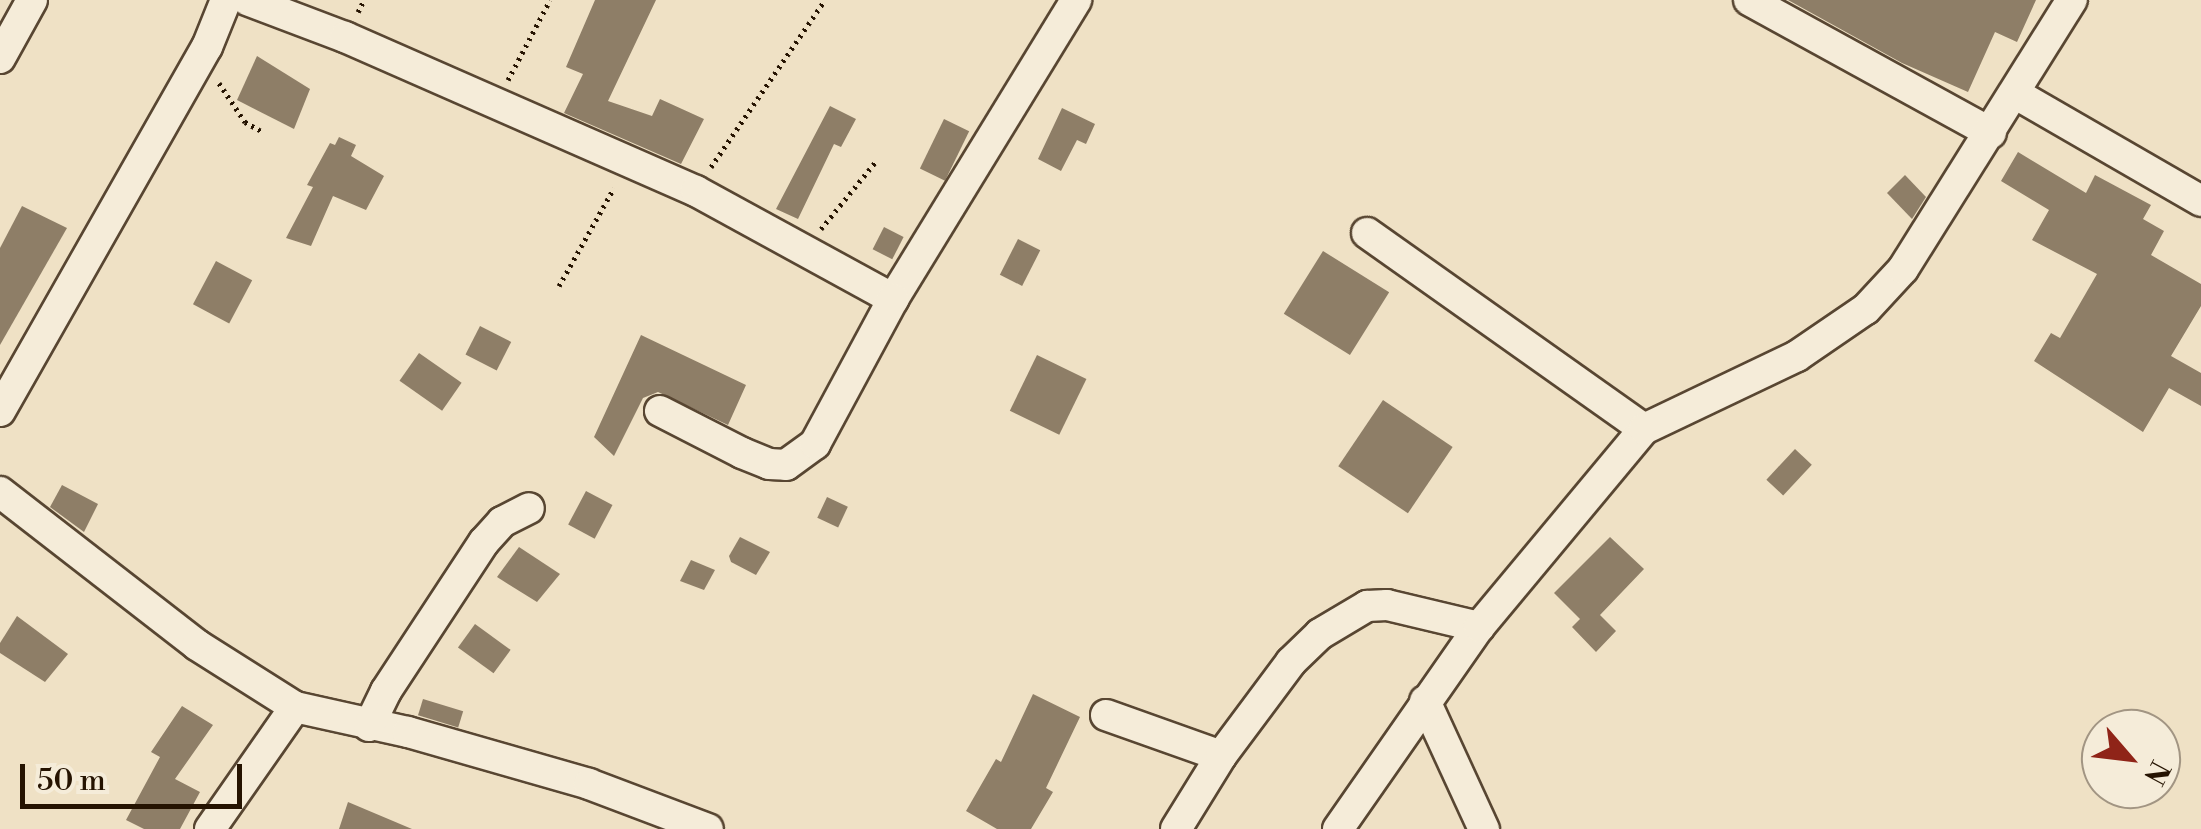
<!DOCTYPE html>
<style>
body{margin:0}
#map{position:relative;width:2201px;height:829px;overflow:hidden;background:#efe1c5;font-family:"Libre Bodoni",serif}
div>[style]{position:absolute}
.building>*{inset:0;background:#8e7e67;transform-origin:0 0}
.path>*{height:5px;margin-top:-2.5px;transform-origin:0;background:repeating-linear-gradient(90deg,#251301 0 2.5px,transparent 0 7.5px)}
.roads{filter:drop-shadow(2px 0 #584632) drop-shadow(-2px 0 #584632) drop-shadow(0 2px #584632) drop-shadow(0 -2px #584632)}
.minor>*{height:30px;margin:-15px;padding:0 15px;transform-origin:15px;border-radius:15px;background:#f5ecd9}
span{translate:-50% -50%;white-space:nowrap;text-align:center;line-height:1.15;-webkit-text-stroke:8px #f5ecd9;paint-order:stroke}
.north{position:absolute;left:2081px;top:709px;width:100px;height:100px;box-sizing:border-box;background:#f5ecd9;border:2px solid #a29583;border-radius:50%;rotate:118deg;font-size:28px;font-weight:700;line-height:40px;text-align:center;color:#251301}
.north::after{content:'';display:block;margin:auto;width:35px;height:45px;background:#8f2418;clip-path:polygon(50% 0,100% 100%,50% 72%,0 100%)}
.scale{position:absolute;left:20px;top:764px;width:222px;height:45px;box-sizing:border-box;border:5px solid #251301;border-top:0;padding-left:12px;font-size:30px;line-height:35px;white-space:nowrap;color:#251301;-webkit-text-stroke:8px #f5ecd9;paint-order:stroke}
</style>
<div id="map">
<div class="building">
<i style="clip-path:polygon(595px 0,656px 0,608px 101px,652px 116px,660px 99px,704px 119px,681px 164px,564px 113px,583px 74px,566px 67px)"></i>
<i style="clip-path:polygon(1788px 0,2036px 0,2017px 42px,1995px 32px,1968px 92px,1902px 63px)"></i>
<i style="clip-path:polygon(257px 56px,310px 89px,294px 129px,237px 100px)"></i>
<i style="clip-path:polygon(830px 106px,856px 119px,841px 147px,834px 144px,798px 219px,776px 209px)"></i>
<i style="clip-path:polygon(1062px 108px,1095px 124px,1086px 144px,1077px 140px,1061px 171px,1038px 159px)"></i>
<i style="left:944px;top:119px;width:28px;height:55px;rotate:26deg"></i>
<i style="clip-path:polygon(339px 137px,356px 145px,351px 156px,384px 176px,366px 210px,333px 196px,311px 246px,286px 238px,313px 187px,307px 185px,330px 143px,335px 145px)"></i>
<i style="clip-path:polygon(2018px 152px,2086px 193px,2095px 175px,2151px 205px,2143px 219px,2164px 231px,2151px 255px,2201px 284px,2201px 306px,2171px 356px,2201px 373px,2201px 406px,2169px 388px,2143px 432px,2034px 361px,2051px 333px,2060px 338px,2097px 274px,2032px 240px,2049px 210px,2001px 181px)"></i>
<i style="clip-path:polygon(1905px 175px,1926px 197px,1912px 219px,1887px 193px)"></i>
<i style="clip-path:polygon(22px 206px,67px 228px,0 345px,0 248px)"></i>
<i style="left:884px;top:227px;width:22px;height:25px;rotate:27deg"></i>
<i style="left:1018px;top:239px;width:25px;height:40px;rotate:27deg"></i>
<i style="left:1323px;top:251px;width:78px;height:74px;rotate:32deg"></i>
<i style="left:216px;top:261px;width:41px;height:49px;rotate:28deg"></i>
<i style="left:480px;top:326px;width:35px;height:32px;rotate:27deg"></i>
<i style="clip-path:polygon(641px 335px,746px 385px,728px 425px,658px 392px,643px 398px,614px 456px,594px 437px)"></i>
<i style="left:419px;top:353px;width:52px;height:34px;rotate:35deg"></i>
<i style="left:1037px;top:355px;width:55px;height:62px;rotate:26deg"></i>
<i style="left:1383px;top:400px;width:84px;height:80px;rotate:34deg"></i>
<i style="left:1795px;top:449px;width:23px;height:42px;rotate:43deg"></i>
<i style="clip-path:polygon(62px 485px,98px 504px,84px 532px,50px 507px)"></i>
<i style="left:586px;top:491px;width:30px;height:38px;rotate:28deg"></i>
<i style="left:827px;top:497px;width:23px;height:23px;rotate:25deg"></i>
<i style="clip-path:polygon(740px 537px,770px 552px,756px 575px,731px 562px,729px 556px)"></i>
<i style="clip-path:polygon(1610px 537px,1644px 569px,1600px 615px,1616px 631px,1596px 652px,1572px 627px,1580px 619px,1554px 593px)"></i>
<i style="clip-path:polygon(519px 547px,560px 574px,537px 602px,497px 577px)"></i>
<i style="clip-path:polygon(691px 560px,715px 570px,704px 590px,680px 581px)"></i>
<i style="clip-path:polygon(17px 616px,68px 654px,45px 682px,0 653px,0 643px)"></i>
<i style="left:475px;top:624px;width:44px;height:29px;rotate:36deg"></i>
<i style="clip-path:polygon(1033px 694px,1080px 717px,1046px 788px,1053px 792px,1031px 829px,997px 829px,966px 811px,996px 759px,1001px 762px)"></i>
<i style="left:423px;top:699px;width:42px;height:17px;rotate:17deg"></i>
<i style="clip-path:polygon(182px 706px,213px 725px,175px 779px,200px 792px,180px 829px,144px 829px,126px 820px,160px 757px,151px 752px)"></i>
<i style="clip-path:polygon(348px 802px,412px 829px,339px 829px)"></i>
</div>
<div class="path">
<i style="left:358px;top:12px;width:13px;rotate:-63deg"></i>
<i style="left:508px;top:80px;width:90px;rotate:-62.3deg"></i>
<i style="left:219px;top:83px;width:47px;rotate:56.3deg"></i>
<i style="left:245px;top:122px;width:21px;rotate:29deg"></i>
<i style="left:711px;top:167px;width:202px;rotate:-55.7deg"></i>
<i style="left:821px;top:229px;width:89px;rotate:-50.9deg"></i>
<i style="left:559px;top:286px;width:112px;rotate:-60.7deg"></i>
</div>
<div class="roads">
<div class="minor">
<i style="left:247px;top:0;width:105px;rotate:20.7deg"></i>
<i style="left:345px;top:37px;width:383px;rotate:23.7deg"></i>
<i style="left:696px;top:191px;width:225px;rotate:28.7deg"></i>
<i style="left:893px;top:299px;width:351px;rotate:-58.5deg"></i>
<i style="left:1749px;top:0;width:276px;rotate:28.8deg"></i>
<i style="left:0;top:58px;width:66px;rotate:-61.1deg"></i>
<i style="left:2016px;top:94px;width:214px;rotate:30deg"></i>
<i style="left:1367px;top:233px;width:339px;rotate:35.3deg"></i>
<i style="left:0;top:411px;width:419px;rotate:-60.4deg"></i>
<i style="left:207px;top:47px;width:51px;rotate:-68deg"></i>
<i style="left:660px;top:411px;width:92px;rotate:27.1deg"></i>
<i style="left:742px;top:453px;width:29px;rotate:22deg"></i>
<i style="left:769px;top:464px;width:17px;rotate:3deg"></i>
<i style="left:786px;top:465px;width:36px;rotate:-36deg"></i>
<i style="left:815px;top:444px;width:165px;rotate:-61.7deg"></i>
<i style="left:0;top:492px;width:249px;rotate:37.8deg"></i>
<i style="left:197px;top:645px;width:116px;rotate:32.3deg"></i>
<i style="left:295px;top:707px;width:116px;rotate:12.5deg"></i>
<i style="left:408px;top:732px;width:188px;rotate:16deg"></i>
<i style="left:589px;top:784px;width:127px;rotate:20.7deg"></i>
<i style="left:1425px;top:701px;width:141px;rotate:65.3deg"></i>
<i style="left:1106px;top:715px;width:122px;rotate:19.6deg"></i>
<i style="left:369px;top:726px;width:39px;rotate:-64deg"></i>
<i style="left:386px;top:691px;width:178px;rotate:-56.7deg"></i>
<i style="left:484px;top:542px;width:27px;rotate:-48deg"></i>
<i style="left:502px;top:522px;width:30px;rotate:-27deg"></i>
<i style="left:210px;top:829px;width:149px;rotate:-55.1deg"></i>
<i style="left:1176px;top:829px;width:86px;rotate:-58.3deg"></i>
<i style="left:1221px;top:756px;width:117px;rotate:-53.3deg"></i>
<i style="left:1291px;top:662px;width:40px;rotate:-44deg"></i>
<i style="left:1320px;top:634px;width:55px;rotate:-30.8deg"></i>
<i style="left:1367px;top:606px;width:20px;rotate:-3deg"></i>
<i style="left:1387px;top:605px;width:95px;rotate:13.4deg"></i>
<i style="left:1338px;top:829px;width:246px;rotate:-55.1deg"></i>
<i style="left:1479px;top:627px;width:258px;rotate:-50.2deg"></i>
<i style="left:1644px;top:429px;width:170px;rotate:-25.5deg"></i>
<i style="left:1797px;top:356px;width:83px;rotate:-34.3deg"></i>
<i style="left:1866px;top:309px;width:54px;rotate:-47.2deg"></i>
<i style="left:1903px;top:269px;width:318px;rotate:-57.9deg"></i>
</div>
</div>
<div class="north">N</div>
<div class="scale">50 m</div>
</div>
